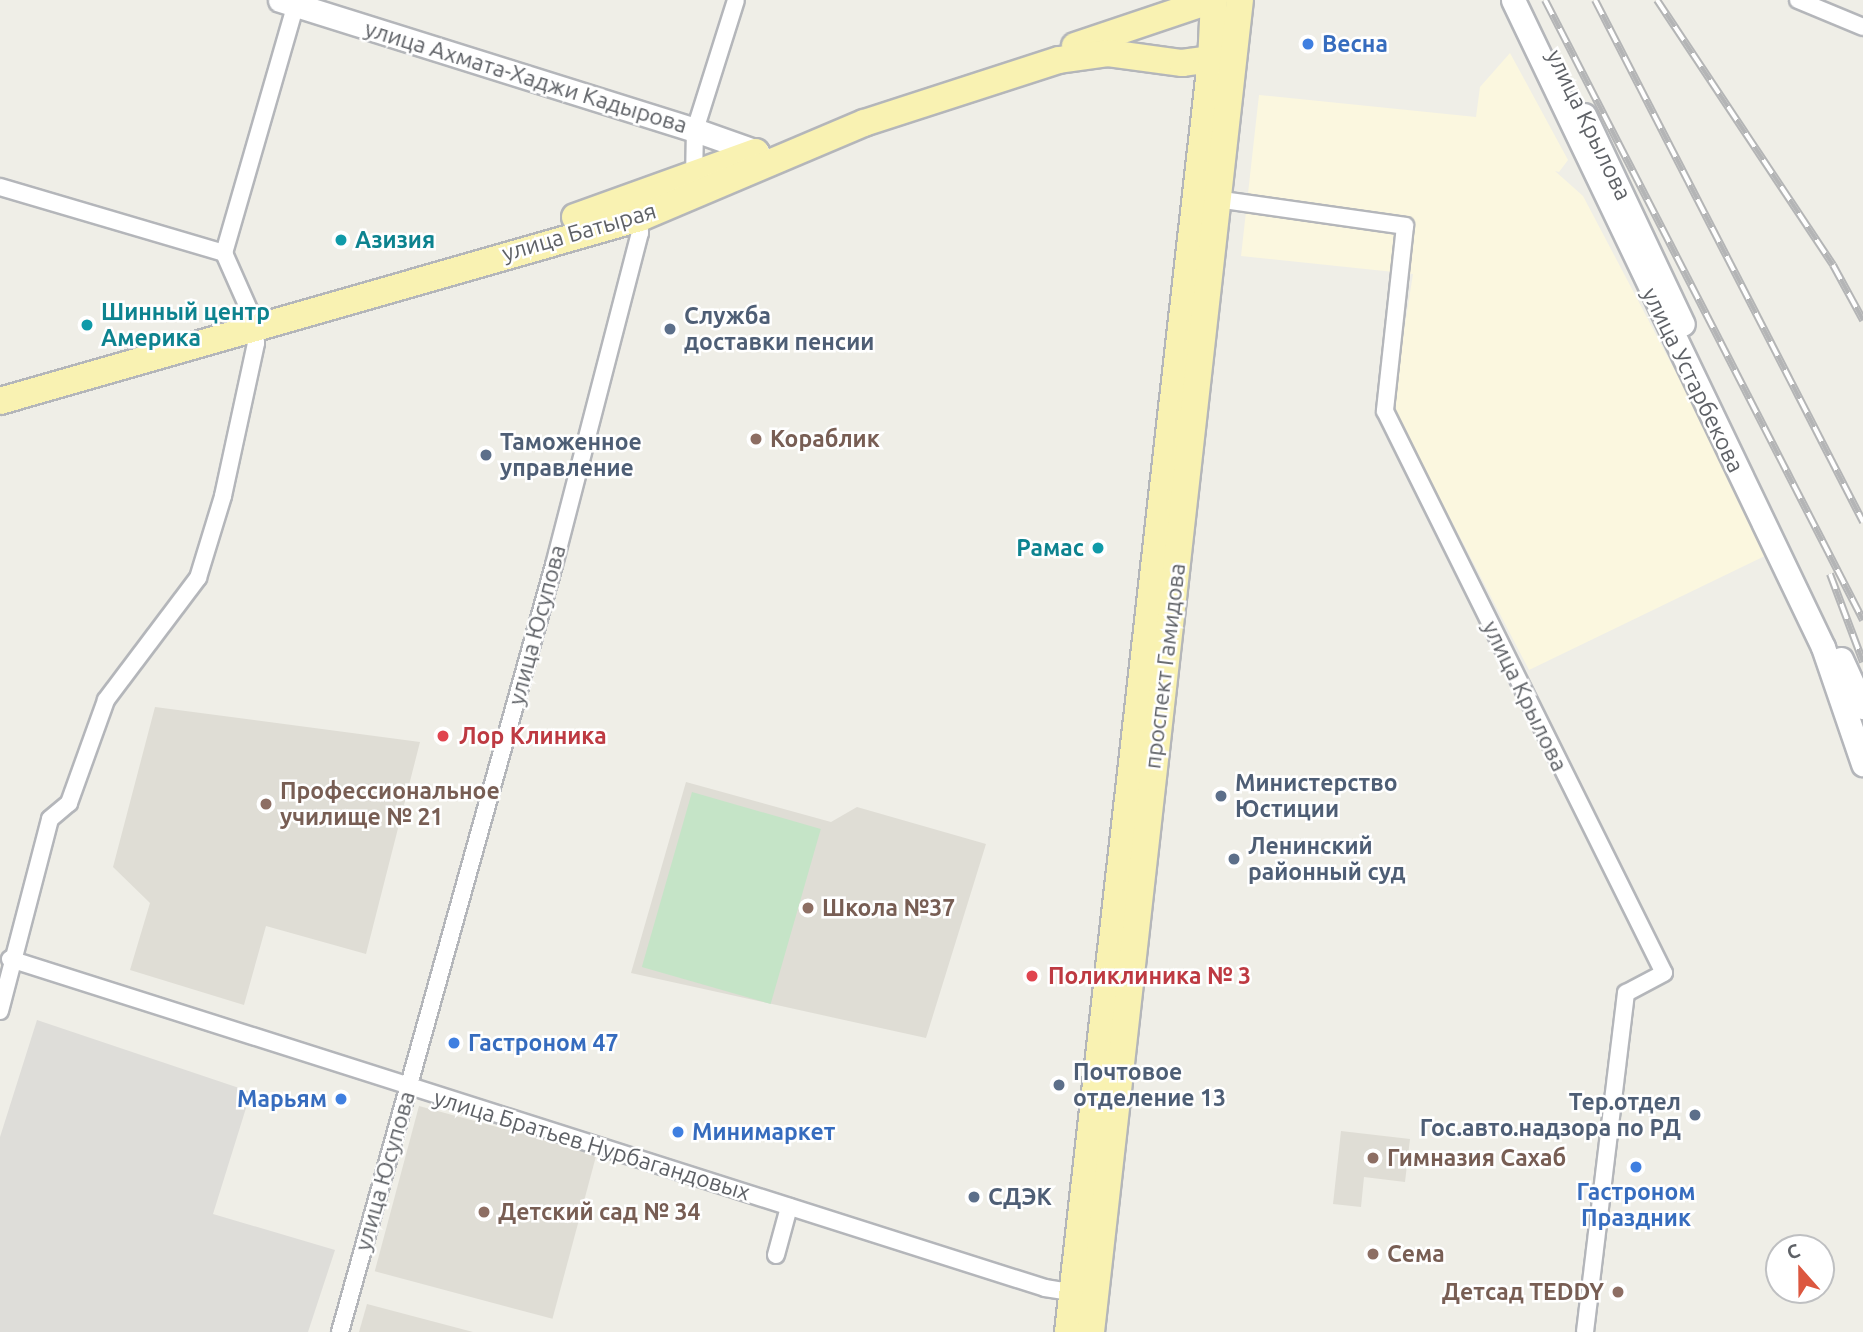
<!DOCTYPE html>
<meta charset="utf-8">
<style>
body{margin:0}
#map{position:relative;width:1863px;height:1332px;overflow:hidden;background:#efeee7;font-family:Ubuntu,sans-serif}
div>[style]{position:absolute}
.commercial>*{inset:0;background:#fbf7df}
.industrial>*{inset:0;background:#deddd9}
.education>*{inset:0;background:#dfddd5;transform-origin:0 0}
.green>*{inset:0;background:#c5e4c7;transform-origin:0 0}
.roads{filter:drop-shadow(2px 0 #b4b6ba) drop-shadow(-2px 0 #b4b6ba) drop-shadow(0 2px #b4b6ba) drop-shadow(0 -2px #b4b6ba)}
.minor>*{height:16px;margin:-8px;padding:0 8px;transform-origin:8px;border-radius:8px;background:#fff}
.secondary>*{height:23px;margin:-11.5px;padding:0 11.5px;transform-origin:11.5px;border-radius:11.5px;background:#fff}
.primary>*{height:26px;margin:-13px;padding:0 13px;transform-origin:13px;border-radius:13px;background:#f9f2b2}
.rail>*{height:8px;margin-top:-4px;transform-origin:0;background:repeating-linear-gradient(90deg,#fff 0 16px,#b4b5b6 0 32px);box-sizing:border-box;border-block:2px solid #b4b5b6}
.dots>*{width:19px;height:19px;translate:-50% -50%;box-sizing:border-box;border:4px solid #fff;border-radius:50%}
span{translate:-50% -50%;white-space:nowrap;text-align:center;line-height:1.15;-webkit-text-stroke:5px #fff;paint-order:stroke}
.shop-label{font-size:23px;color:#366cbe;font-weight:700}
.left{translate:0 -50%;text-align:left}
.right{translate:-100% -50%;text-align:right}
.street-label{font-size:23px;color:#5e6166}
.culture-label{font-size:23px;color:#0d838f;font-weight:700}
.service-label{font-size:23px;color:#4e5e75;font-weight:700}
.education-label{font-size:23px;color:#785e54;font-weight:700}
.health-label{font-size:23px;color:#be3a42;font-weight:700}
.north{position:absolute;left:1765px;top:1234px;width:70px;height:70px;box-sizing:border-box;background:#fff;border:2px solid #bfc0c2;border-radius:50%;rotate:339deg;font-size:19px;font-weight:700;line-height:28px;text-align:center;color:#5e6166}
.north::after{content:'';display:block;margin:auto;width:24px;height:32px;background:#dc573f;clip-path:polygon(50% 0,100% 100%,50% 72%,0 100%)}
</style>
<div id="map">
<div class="commercial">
<i style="clip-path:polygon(1510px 53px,1568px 160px,1559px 172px,1555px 171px,1583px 196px,1771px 553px,1529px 670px,1392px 406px,1413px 274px,1241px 256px,1259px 95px,1476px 117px,1480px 87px)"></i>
</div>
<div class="industrial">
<i style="clip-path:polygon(37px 1020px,251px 1092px,213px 1214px,335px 1250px,308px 1332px,0 1332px,0 1137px)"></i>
</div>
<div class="education">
<i style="clip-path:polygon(155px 707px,420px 742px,366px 954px,266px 926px,244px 1005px,130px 970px,150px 903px,113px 867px)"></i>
<i style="clip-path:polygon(686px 782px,831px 822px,857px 807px,986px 844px,926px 1038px,631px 973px)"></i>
<i style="left:419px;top:1106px;width:184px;height:171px;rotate:15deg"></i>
<i style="clip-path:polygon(1341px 1131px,1410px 1139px,1405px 1182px,1364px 1177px,1361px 1207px,1333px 1204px)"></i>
<i style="clip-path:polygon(367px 1304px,473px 1332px,359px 1332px)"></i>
</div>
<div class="green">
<i style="left:692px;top:792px;width:134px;height:182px;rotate:16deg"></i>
</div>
<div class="roads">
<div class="minor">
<i style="left:1798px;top:0;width:70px;rotate:22.6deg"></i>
<i style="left:694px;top:180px;width:50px;rotate:-88.9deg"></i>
<i style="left:695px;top:130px;width:136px;rotate:-72.5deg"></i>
<i style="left:0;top:187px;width:234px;rotate:16.4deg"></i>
<i style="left:1216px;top:199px;width:191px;rotate:8.1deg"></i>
<i style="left:1405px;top:226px;width:186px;rotate:96.2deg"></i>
<i style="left:1385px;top:411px;width:627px;rotate:63.6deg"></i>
<i style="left:1664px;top:973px;width:43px;rotate:152.2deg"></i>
<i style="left:1626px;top:993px;width:341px;rotate:96.9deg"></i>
<i style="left:10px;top:959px;width:1086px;rotate:17.63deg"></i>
<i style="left:1045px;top:1288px;width:26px;rotate:9deg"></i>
<i style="left:1071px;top:1292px;width:10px;rotate:-24deg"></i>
<i style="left:0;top:1011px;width:198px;rotate:-75.4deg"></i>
<i style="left:50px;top:819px;width:25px;rotate:-40deg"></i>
<i style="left:69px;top:803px;width:109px;rotate:-70.2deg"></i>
<i style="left:106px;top:700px;width:153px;rotate:-53deg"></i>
<i style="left:198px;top:578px;width:86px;rotate:-73deg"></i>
<i style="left:223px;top:496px;width:157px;rotate:-77.8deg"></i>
<i style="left:256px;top:343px;width:29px;rotate:-100deg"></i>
<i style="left:251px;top:314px;width:67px;rotate:-113.9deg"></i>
<i style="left:224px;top:253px;width:263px;rotate:-73.9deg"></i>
<i style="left:776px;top:1255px;width:50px;rotate:-74.8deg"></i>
<i style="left:340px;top:1332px;width:796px;rotate:-74.41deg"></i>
<i style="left:554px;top:565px;width:343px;rotate:-75.5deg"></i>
<i style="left:640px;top:233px;width:22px;rotate:-93deg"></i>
</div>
<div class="secondary">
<i style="left:280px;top:0;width:435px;rotate:17.4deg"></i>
<i style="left:695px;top:130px;width:66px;rotate:19.5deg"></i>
<i style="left:757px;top:152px;width:10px;rotate:66deg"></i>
<i style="left:1513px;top:0;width:717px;rotate:64.4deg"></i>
<i style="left:1823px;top:647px;width:124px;rotate:71.1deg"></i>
<i style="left:1584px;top:115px;width:231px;rotate:64.7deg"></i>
<i style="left:1841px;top:659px;width:53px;rotate:65.4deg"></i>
</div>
<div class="primary">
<i style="left:1075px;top:46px;width:145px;rotate:-18.6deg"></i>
<i style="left:575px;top:217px;width:192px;rotate:-19.8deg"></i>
<i style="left:0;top:401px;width:666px;rotate:-15.96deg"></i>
<i style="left:640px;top:218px;width:243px;rotate:-23deg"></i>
<i style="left:864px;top:123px;width:205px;rotate:-17.9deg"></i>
<i style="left:1059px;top:60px;width:49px;rotate:-8.1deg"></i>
<i style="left:1108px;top:53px;width:75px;rotate:7.7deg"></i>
<i style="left:1182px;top:63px;width:43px;rotate:-7.9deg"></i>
<i style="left:1068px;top:1332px;width:1278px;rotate:-83.58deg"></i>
<i style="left:1211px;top:62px;width:62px;rotate:-87.2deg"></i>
<i style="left:1091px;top:1332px;width:1340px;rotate:-83.62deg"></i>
</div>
</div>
<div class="rail">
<i style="left:1545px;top:0;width:697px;rotate:62.85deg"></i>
<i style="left:1595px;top:0;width:587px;rotate:62.82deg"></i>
<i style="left:1657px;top:0;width:318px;rotate:56.4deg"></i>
<i style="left:1833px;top:265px;width:63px;rotate:61.4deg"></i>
<i style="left:1830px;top:574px;width:94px;rotate:69.4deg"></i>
</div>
<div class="dots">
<i style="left:1308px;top:44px;background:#3f7fe0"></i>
<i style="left:341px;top:240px;background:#0f9aa8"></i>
<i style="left:87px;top:325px;background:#0f9aa8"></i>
<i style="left:670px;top:329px;background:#5c6f8a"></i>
<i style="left:756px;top:439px;background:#8d6e63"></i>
<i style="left:486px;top:455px;background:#5c6f8a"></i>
<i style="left:1098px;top:548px;background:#0f9aa8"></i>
<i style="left:443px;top:736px;background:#e0444e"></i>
<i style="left:1221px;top:796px;background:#5c6f8a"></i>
<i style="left:266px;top:804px;background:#8d6e63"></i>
<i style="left:1234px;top:859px;background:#5c6f8a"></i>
<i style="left:808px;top:908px;background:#8d6e63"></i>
<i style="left:1032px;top:976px;background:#e0444e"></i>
<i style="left:454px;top:1043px;background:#3f7fe0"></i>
<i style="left:1059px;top:1085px;background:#5c6f8a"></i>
<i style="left:341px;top:1099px;background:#3f7fe0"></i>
<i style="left:1695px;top:1115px;background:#5c6f8a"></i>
<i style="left:678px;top:1132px;background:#3f7fe0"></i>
<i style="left:1373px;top:1158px;background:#8d6e63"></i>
<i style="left:1636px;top:1167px;background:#3f7fe0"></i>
<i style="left:974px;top:1197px;background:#5c6f8a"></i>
<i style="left:484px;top:1212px;background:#8d6e63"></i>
<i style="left:1373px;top:1254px;background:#8d6e63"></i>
<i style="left:1618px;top:1292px;background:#8d6e63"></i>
</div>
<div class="shop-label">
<span class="left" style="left:1322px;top:44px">Весна</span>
<span class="left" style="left:468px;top:1043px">Гастроном 47</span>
<span class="right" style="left:327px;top:1099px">Марьям</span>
<span class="left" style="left:692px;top:1132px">Минимаркет</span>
<span style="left:1636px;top:1205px">Гастроном<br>Праздник</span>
</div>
<div class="street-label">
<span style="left:526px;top:77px;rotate:17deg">улица Ахмата-Хаджи Кадырова</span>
<span style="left:1589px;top:125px;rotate:64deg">улица Крылова</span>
<span style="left:579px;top:232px;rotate:-16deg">улица Батырая</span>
<span style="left:1693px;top:380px;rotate:64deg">улица Устарбекова</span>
<span style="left:537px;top:625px;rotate:-75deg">улица Юсупова</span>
<span style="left:1165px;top:666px;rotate:-83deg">проспект Гамидова</span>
<span style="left:1525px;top:696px;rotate:64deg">улица Крылова</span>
<span style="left:592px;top:1145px;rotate:17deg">улица Братьев Нурбагандовых</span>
<span style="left:385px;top:1171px;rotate:-74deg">улица Юсупова</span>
</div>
<div class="culture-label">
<span class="left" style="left:355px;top:240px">Азизия</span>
<span class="left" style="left:101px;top:325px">Шинный центр<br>Америка</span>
<span class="right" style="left:1084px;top:548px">Рамас</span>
</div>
<div class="service-label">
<span class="left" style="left:684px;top:329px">Служба<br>доставки пенсии</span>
<span class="left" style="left:500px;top:455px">Таможенное<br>управление</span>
<span class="left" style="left:1235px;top:796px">Министерство<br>Юстиции</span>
<span class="left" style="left:1248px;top:859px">Ленинский<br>районный суд</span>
<span class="left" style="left:1073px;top:1085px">Почтовое<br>отделение 13</span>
<span class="right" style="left:1681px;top:1115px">Тер.отдел<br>Гос.авто.надзора по РД</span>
<span class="left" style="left:988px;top:1197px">СДЭК</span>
</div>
<div class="education-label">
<span class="left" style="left:770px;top:439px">Кораблик</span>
<span class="left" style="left:280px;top:804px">Профессиональное<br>училище № 21</span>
<span class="left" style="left:822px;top:908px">Школа №37</span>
<span class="left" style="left:1387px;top:1158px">Гимназия Сахаб</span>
<span class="left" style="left:498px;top:1212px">Детский сад № 34</span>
<span class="left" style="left:1387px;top:1254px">Сема</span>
<span class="right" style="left:1604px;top:1292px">Детсад TEDDY</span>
</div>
<div class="health-label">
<span class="left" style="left:459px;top:736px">Лор Клиника</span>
<span class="left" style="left:1048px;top:976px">Поликлиника № 3</span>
</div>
<div class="north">С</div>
</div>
